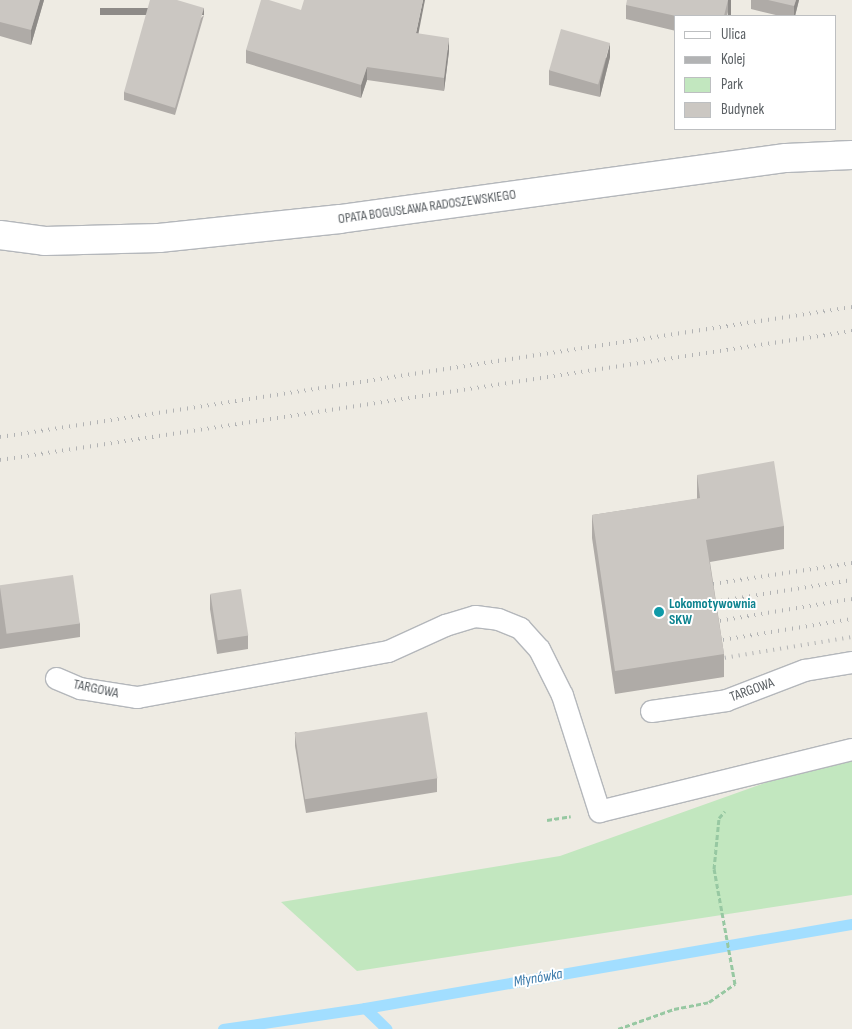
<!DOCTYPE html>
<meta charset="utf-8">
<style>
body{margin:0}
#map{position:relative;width:852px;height:1029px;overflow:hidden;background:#eeebe3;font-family:"Sofia Sans Condensed",sans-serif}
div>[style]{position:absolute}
.green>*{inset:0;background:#c2e7bf}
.stream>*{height:11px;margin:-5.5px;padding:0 5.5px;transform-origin:5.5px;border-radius:5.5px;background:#a2deff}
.path>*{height:3px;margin-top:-1.5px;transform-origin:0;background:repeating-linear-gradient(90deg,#97c8a2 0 5px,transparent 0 7.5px)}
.roads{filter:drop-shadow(1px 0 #b4b7bb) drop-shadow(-1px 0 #b4b7bb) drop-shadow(0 1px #b4b7bb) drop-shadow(0 -1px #b4b7bb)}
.service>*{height:21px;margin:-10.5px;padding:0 10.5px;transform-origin:10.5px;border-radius:10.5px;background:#fff}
.minor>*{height:28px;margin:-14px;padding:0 14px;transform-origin:14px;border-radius:14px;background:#fff}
.rail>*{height:4px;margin-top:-2px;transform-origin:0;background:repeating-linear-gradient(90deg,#b2b3b4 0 1px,transparent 0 7px)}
.wall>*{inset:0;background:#afaba7}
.shaded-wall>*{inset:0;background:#8e8b88;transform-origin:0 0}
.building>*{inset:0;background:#cbc7c2;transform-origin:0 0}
.dots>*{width:14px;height:14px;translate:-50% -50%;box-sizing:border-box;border:2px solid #fff;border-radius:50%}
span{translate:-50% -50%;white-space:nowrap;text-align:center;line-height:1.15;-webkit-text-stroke:4px #fff;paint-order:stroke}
.street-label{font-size:14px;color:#5b6064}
.culture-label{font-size:14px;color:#0d838f;font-weight:700}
.left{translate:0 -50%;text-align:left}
.water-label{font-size:15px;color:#3a7aab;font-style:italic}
.legend{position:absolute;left:674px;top:15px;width:162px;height:115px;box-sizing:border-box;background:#fff;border:1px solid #bdbfc1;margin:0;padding:6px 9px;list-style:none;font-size:15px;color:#5b6064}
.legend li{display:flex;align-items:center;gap:10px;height:25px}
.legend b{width:25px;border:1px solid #bdbfc1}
</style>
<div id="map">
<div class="green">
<i style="clip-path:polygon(852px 758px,852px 895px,357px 971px,281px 902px,560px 856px,773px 780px)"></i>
</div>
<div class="stream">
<i style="left:365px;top:1008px;width:30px;rotate:44deg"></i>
<i style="left:223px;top:1029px;width:144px;rotate:-8.4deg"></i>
<i style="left:365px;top:1008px;width:494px;rotate:-9.8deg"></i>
</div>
<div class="path">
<i style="left:547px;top:820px;width:24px;rotate:-9deg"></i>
<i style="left:618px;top:1029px;width:59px;rotate:-19.7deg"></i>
<i style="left:674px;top:1009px;width:36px;rotate:-11deg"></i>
<i style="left:709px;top:1002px;width:32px;rotate:-35deg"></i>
<i style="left:735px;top:984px;width:117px;rotate:-100.3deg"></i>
<i style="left:714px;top:869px;width:51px;rotate:-84.4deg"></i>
<i style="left:719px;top:818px;width:9px;rotate:-49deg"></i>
</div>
<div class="roads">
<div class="service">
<i style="left:56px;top:678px;width:26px;rotate:23deg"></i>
<i style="left:80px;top:688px;width:58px;rotate:9deg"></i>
<i style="left:137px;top:697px;width:255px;rotate:-10.4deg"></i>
<i style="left:388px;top:651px;width:63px;rotate:-24.5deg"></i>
<i style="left:445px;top:625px;width:31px;rotate:-17deg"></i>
<i style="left:475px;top:616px;width:23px;rotate:7deg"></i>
<i style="left:498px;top:619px;width:24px;rotate:22deg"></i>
<i style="left:520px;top:628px;width:28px;rotate:48deg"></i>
<i style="left:539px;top:649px;width:51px;rotate:63.4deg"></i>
<i style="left:562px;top:695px;width:122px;rotate:72.3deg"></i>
<i style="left:599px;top:811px;width:260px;rotate:-13.8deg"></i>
<i style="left:651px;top:711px;width:76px;rotate:-8.3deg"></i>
<i style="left:726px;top:700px;width:84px;rotate:-21deg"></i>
<i style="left:804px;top:670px;width:49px;rotate:-9.5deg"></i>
</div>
<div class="minor">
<i style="left:0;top:235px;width:45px;rotate:7.6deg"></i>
<i style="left:45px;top:241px;width:114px;rotate:-1.5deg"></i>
<i style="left:159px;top:238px;width:182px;rotate:-6deg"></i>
<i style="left:340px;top:219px;width:450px;rotate:-7.8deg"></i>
<i style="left:786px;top:158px;width:66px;rotate:-2.6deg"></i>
</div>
</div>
<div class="rail">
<i style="left:0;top:437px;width:862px;rotate:-8.68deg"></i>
<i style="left:0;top:460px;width:862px;rotate:-8.61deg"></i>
<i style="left:699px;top:586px;width:155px;rotate:-8.5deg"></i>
<i style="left:701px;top:604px;width:153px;rotate:-9deg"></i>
<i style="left:706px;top:623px;width:148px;rotate:-9.3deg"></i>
<i style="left:709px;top:642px;width:145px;rotate:-9.1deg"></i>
<i style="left:711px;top:660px;width:143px;rotate:-9.3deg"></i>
</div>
<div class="wall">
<i style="clip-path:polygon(0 0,44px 0,31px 45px,0 36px)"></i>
<i style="clip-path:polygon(731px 0,727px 16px,676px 16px,676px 31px,626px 19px,626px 5px)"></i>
<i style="clip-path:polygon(751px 0,799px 0,795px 16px,780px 16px,751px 9px)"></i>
<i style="clip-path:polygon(301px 10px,418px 34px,449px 51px,444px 91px,367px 80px,361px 98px,246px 63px,246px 50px)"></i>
<i style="clip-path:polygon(204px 15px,175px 115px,124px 100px,124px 92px)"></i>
<i style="clip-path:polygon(610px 57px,600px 97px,549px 85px,549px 70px)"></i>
<i style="clip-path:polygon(697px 475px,784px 526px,784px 549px,710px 562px,724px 654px,724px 677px,615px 694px,592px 538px,592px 515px,697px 499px)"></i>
<i style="clip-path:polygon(0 586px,80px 623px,80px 637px,0 649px)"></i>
<i style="clip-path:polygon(210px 594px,248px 635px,248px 649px,217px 654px,210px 609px)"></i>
<i style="clip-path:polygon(295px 732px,437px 778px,437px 792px,306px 813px,295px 746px)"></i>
</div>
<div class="shaded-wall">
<i style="clip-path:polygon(40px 0,44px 0,31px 45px,31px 30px)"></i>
<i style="clip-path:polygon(423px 0,425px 0,416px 46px,416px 33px)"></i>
<i style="left:728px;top:0;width:3px;height:16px"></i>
<i style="clip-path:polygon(796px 0,799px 0,795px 16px,794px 16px,794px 6px)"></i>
<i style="left:204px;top:8px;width:7px;height:104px;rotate:90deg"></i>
<i style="clip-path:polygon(449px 38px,449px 51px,444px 91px,444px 78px)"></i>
<i style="clip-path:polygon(610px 43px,610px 57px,600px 97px,600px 83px)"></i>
<i style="clip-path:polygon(367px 67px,367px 80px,361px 98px,361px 85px)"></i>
</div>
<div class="building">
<i style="clip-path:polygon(0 0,40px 0,31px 30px,0 22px)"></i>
<i style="clip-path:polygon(150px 0,177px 0,204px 8px,175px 108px,124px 92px)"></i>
<i style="clip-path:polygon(261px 0,269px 0,301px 10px,304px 0,423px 0,416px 33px,449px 38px,444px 78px,367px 67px,361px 85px,246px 50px)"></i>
<i style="clip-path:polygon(627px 0,728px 0,724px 16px,676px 16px,626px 5px)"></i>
<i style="clip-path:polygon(768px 0,796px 0,794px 6px)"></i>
<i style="left:561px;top:29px;width:51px;height:43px;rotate:16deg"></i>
<i style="clip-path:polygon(774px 461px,784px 526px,706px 540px,724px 654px,615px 671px,592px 515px,700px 498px,697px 475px)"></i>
<i style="left:73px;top:575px;width:49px;height:74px;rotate:82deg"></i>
<i style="left:241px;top:589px;width:47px;height:31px;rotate:81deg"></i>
<i style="left:427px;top:712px;width:67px;height:134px;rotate:81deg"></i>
</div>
<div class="dots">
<i style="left:659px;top:612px;background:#0f9aa8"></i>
</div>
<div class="street-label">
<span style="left:427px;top:207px;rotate:-8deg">OPATA BOGUSŁAWA RADOSZEWSKIEGO</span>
<span style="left:96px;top:689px;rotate:12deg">TARGOWA</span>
<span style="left:752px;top:690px;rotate:-20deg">TARGOWA</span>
</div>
<div class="culture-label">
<span class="left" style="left:669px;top:612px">Lokomotywownia<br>SKW</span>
</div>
<div class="water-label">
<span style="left:538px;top:978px;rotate:-10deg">Młynówka</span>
</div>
<ul class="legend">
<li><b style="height:6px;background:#fff"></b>Ulica</li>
<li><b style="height:6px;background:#b2b3b4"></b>Kolej</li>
<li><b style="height:14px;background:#c2e7bf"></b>Park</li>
<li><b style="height:14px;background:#cbc7c2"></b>Budynek</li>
</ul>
</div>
